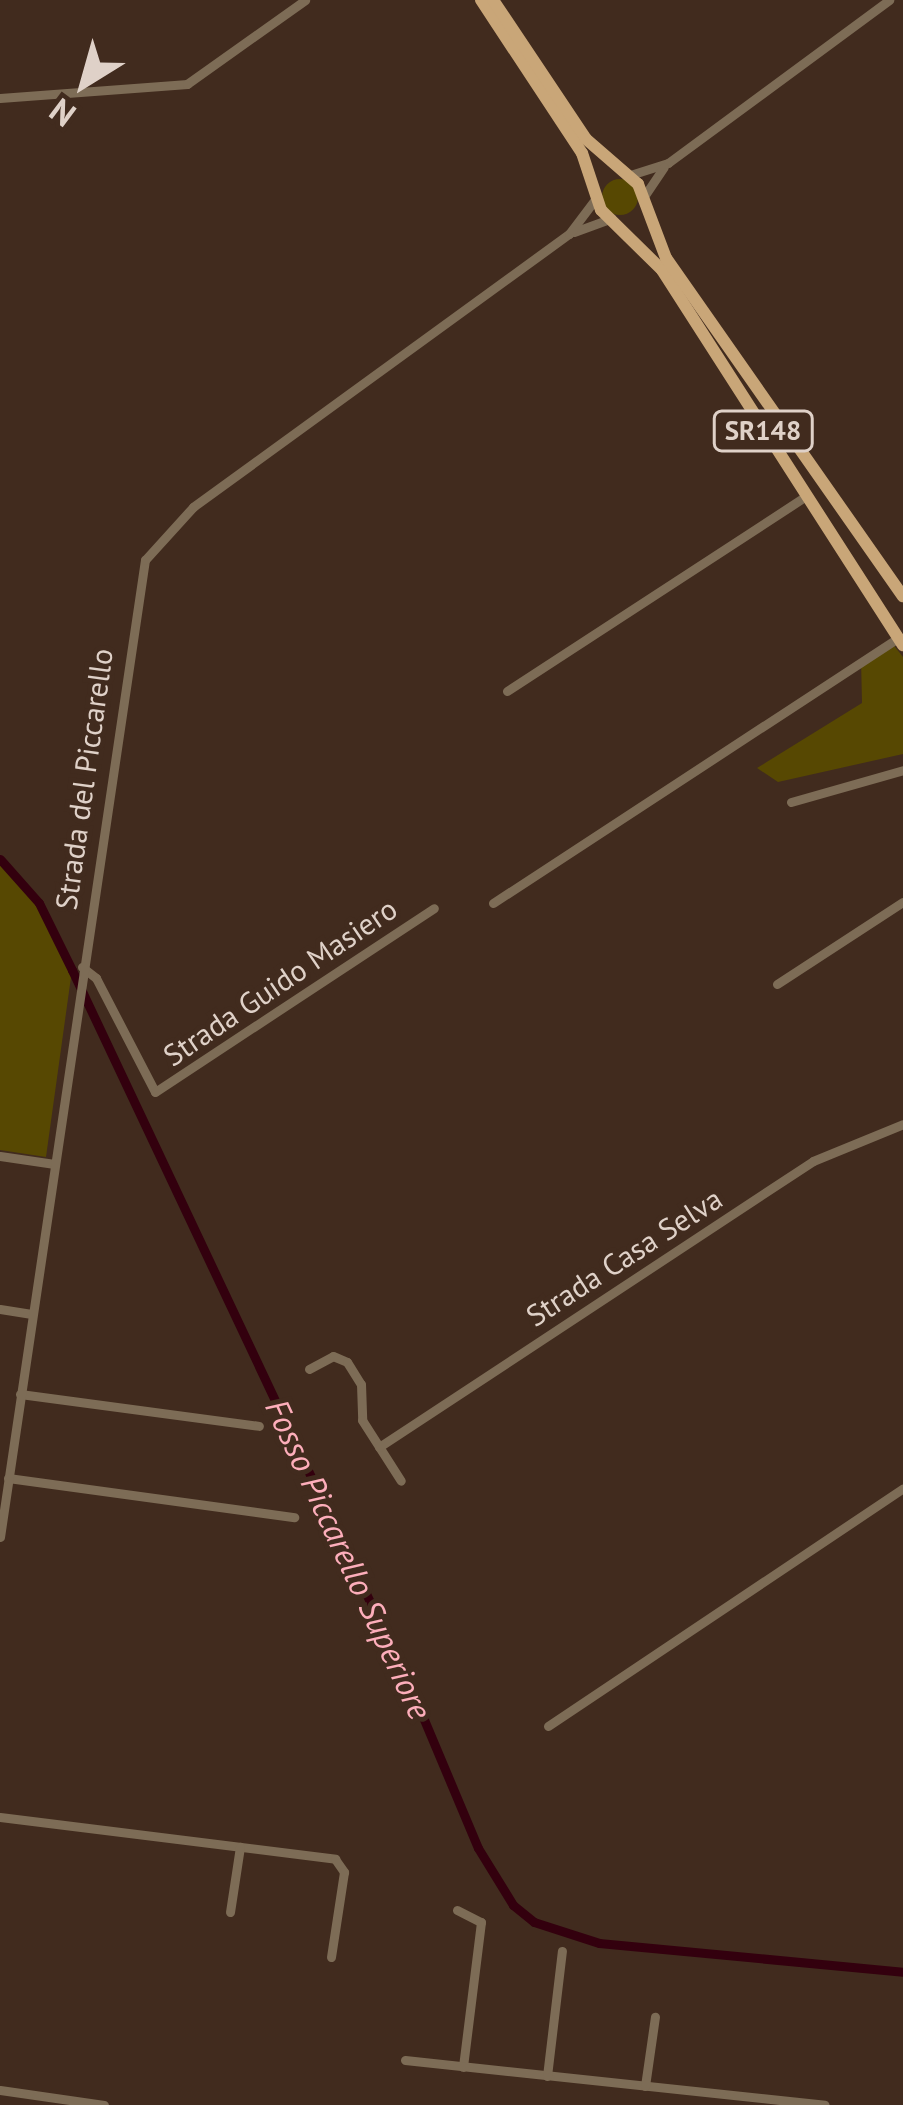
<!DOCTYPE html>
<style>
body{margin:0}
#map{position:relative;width:903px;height:2105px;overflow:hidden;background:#412b1e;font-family:"PT Sans",sans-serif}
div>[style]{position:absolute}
.green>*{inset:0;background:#574802}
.round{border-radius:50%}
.canal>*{height:9px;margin:-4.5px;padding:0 4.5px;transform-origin:4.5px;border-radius:4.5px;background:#33000e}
.minor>*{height:9px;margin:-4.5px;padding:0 4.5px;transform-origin:4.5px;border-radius:4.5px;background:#7d6c56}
.major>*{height:12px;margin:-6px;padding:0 6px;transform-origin:6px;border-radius:6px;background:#c9a678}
span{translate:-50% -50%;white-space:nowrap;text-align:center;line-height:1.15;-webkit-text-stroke:10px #412b1e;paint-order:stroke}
.shield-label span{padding:3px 9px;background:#412b1e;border:3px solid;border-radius:9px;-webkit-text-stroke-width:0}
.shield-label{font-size:27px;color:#dfd1c8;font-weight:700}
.street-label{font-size:30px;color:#dfd1c8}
.water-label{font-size:33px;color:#fdaebb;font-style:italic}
.north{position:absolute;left:24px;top:24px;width:120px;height:120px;-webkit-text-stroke:9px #412b1e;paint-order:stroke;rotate:217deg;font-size:33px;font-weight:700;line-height:48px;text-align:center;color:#dfd1c8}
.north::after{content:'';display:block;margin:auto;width:42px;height:54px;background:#dfd1c8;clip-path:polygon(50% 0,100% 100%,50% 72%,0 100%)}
</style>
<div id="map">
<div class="green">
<i class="round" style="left:602px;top:179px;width:36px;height:36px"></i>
<i style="clip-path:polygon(892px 643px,903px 657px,903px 754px,778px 782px,757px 768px,862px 703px,861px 660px)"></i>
<i style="clip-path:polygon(0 859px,39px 903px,72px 970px,46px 1157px,0 1150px)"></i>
</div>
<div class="canal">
<i style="left:0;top:859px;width:59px;rotate:48.4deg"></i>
<i style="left:39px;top:903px;width:75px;rotate:63.8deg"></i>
<i style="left:72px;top:970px;width:797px;rotate:64.75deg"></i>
<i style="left:412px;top:1691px;width:170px;rotate:67.2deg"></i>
<i style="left:478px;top:1848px;width:67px;rotate:58.4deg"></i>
<i style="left:513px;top:1905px;width:27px;rotate:39deg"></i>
<i style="left:534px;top:1922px;width:68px;rotate:17.9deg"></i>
<i style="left:599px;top:1943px;width:305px;rotate:5.4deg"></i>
</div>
<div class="minor">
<i style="left:0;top:98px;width:188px;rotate:-4.3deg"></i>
<i style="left:187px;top:84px;width:145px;rotate:-35.4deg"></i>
<i style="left:627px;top:176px;width:43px;rotate:-17.6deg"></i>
<i style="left:668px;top:163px;width:275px;rotate:-36.4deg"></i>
<i style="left:643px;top:198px;width:37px;rotate:-56deg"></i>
<i style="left:574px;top:232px;width:40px;rotate:-20.2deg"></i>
<i style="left:507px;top:691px;width:356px;rotate:-33.1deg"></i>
<i style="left:791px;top:802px;width:116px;rotate:-15.9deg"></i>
<i style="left:493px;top:903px;width:484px;rotate:-33.2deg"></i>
<i style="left:82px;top:967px;width:18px;rotate:38deg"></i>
<i style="left:96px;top:978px;width:128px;rotate:62.6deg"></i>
<i style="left:155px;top:1092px;width:334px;rotate:-33.4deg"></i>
<i style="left:777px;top:984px;width:150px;rotate:-33.1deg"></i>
<i style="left:0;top:1156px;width:55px;rotate:8.4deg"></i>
<i style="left:0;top:1309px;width:32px;rotate:9deg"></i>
<i style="left:309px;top:1369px;width:27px;rotate:-28deg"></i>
<i style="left:333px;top:1356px;width:15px;rotate:23deg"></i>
<i style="left:347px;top:1362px;width:26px;rotate:58deg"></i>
<i style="left:361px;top:1384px;width:36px;rotate:88deg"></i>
<i style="left:362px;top:1420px;width:72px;rotate:57.4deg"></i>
<i style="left:20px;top:1394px;width:241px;rotate:7.6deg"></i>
<i style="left:379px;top:1447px;width:520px;rotate:-33.38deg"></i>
<i style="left:813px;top:1161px;width:97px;rotate:-22.3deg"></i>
<i style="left:8px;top:1478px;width:289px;rotate:7.8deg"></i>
<i style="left:0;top:1537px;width:988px;rotate:-81.56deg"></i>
<i style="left:145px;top:560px;width:72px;rotate:-47.8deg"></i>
<i style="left:193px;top:507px;width:465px;rotate:-36deg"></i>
<i style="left:569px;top:234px;width:46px;rotate:-52.9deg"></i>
<i style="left:548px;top:1726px;width:427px;rotate:-33.8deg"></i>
<i style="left:0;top:1817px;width:338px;rotate:7.1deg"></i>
<i style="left:335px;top:1859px;width:16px;rotate:55deg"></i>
<i style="left:344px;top:1872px;width:86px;rotate:98.7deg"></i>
<i style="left:457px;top:1910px;width:27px;rotate:27deg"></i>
<i style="left:481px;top:1922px;width:146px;rotate:97.1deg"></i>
<i style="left:230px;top:1912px;width:66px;rotate:-81.3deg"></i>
<i style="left:405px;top:2060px;width:422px;rotate:6.1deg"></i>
<i style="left:547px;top:2076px;width:126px;rotate:-83.2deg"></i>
<i style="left:645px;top:2086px;width:70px;rotate:-81.8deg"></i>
<i style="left:0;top:2090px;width:105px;rotate:8.2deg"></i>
</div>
<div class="major">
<i style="left:481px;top:0;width:183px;rotate:56.6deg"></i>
<i style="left:582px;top:153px;width:60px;rotate:71.6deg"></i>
<i style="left:601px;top:210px;width:86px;rotate:44.5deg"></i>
<i style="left:662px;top:270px;width:446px;rotate:57.3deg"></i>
<i style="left:493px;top:0;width:167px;rotate:56.2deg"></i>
<i style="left:586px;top:139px;width:69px;rotate:40.9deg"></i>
<i style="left:638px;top:184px;width:79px;rotate:69.3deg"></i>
<i style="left:666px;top:258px;width:413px;rotate:55deg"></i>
</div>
<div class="shield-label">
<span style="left:763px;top:431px">SR148</span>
</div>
<div class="street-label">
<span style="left:84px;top:779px;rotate:-82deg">Strada del Piccarello</span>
<span style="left:280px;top:982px;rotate:-34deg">Strada Guido Masiero</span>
<span style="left:624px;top:1257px;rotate:-33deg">Strada Casa Selva</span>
</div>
<div class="water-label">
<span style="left:349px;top:1559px;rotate:65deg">Fosso Piccarello Superiore</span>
</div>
<div class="north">N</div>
</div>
